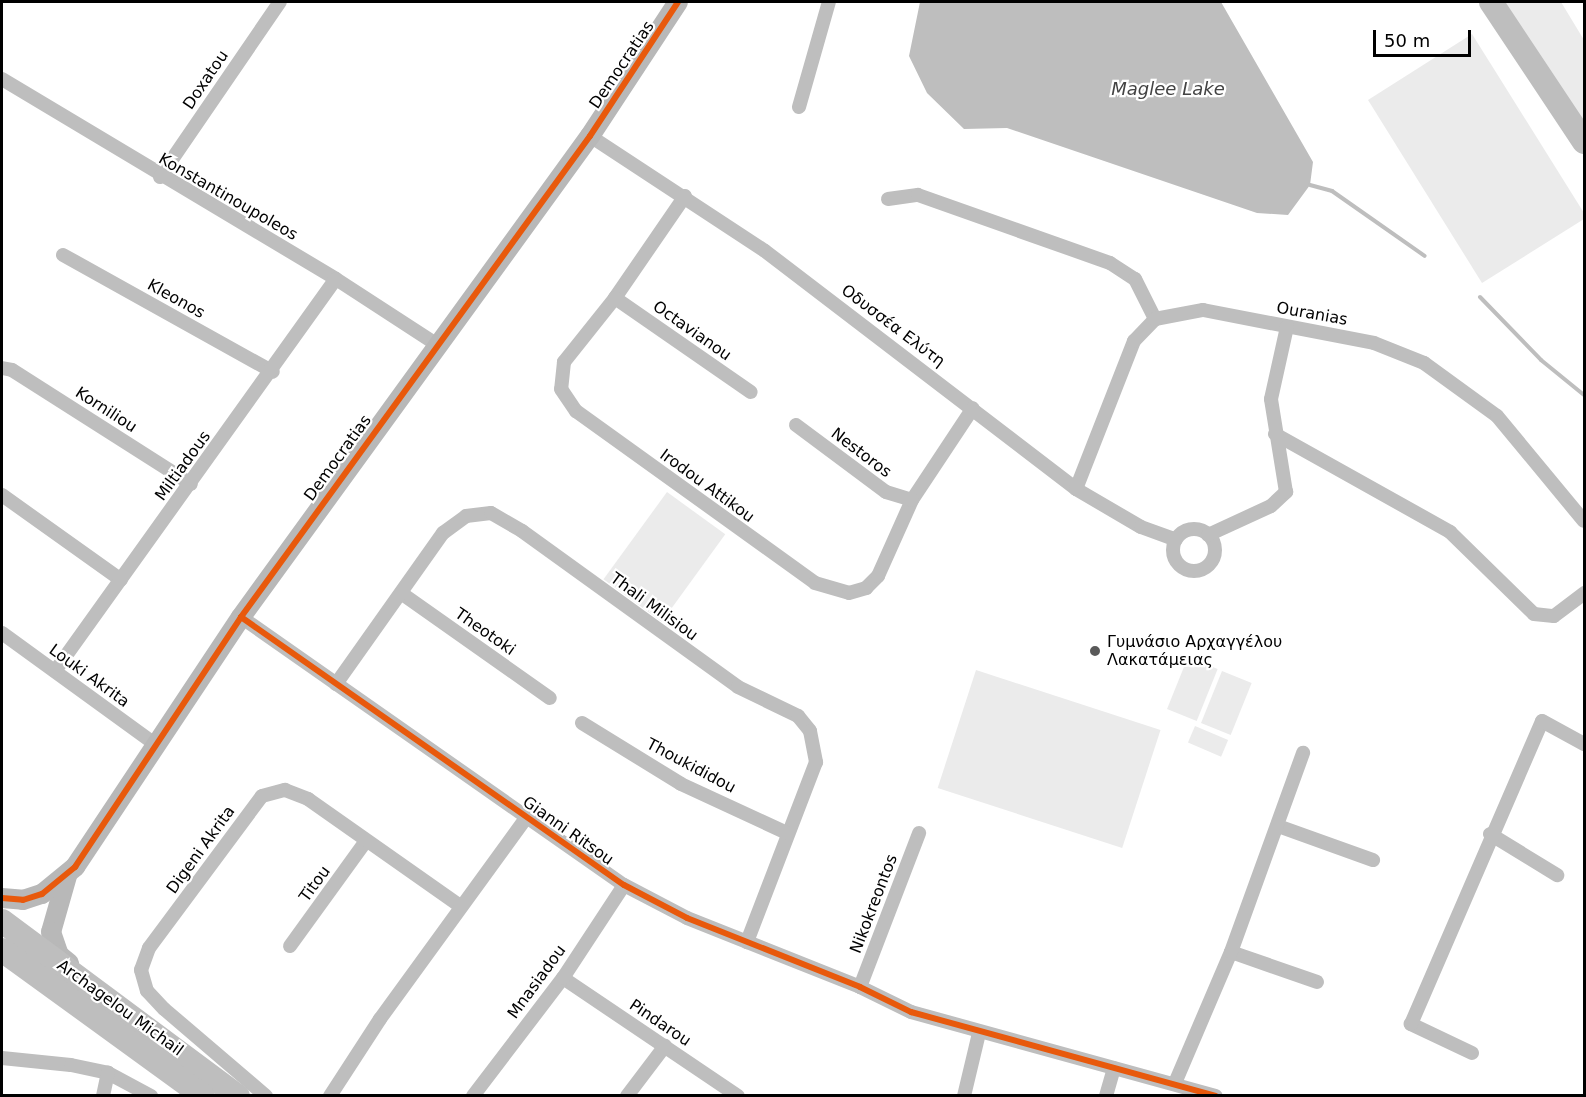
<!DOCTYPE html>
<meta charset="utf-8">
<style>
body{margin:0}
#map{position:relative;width:1586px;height:1097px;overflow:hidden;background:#fff;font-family:"DejaVu Sans",sans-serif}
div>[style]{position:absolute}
.green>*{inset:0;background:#ebebeb;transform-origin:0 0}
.water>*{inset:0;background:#bebebe}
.stream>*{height:4px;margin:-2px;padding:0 2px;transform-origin:2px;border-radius:2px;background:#bebebe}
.river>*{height:24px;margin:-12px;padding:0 12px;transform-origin:12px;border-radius:12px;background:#bebebe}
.street>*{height:14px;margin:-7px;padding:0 7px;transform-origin:7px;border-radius:7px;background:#bebebe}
.street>.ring{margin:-7px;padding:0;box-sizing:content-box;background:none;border:14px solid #bebebe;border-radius:50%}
.secondary>*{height:20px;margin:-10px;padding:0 10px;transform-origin:10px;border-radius:10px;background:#b8b8b8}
.highway>*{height:24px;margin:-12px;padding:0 12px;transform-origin:12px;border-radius:12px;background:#bebebe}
.cycleway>*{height:6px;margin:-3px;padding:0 3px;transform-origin:3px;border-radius:3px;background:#e8590c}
.dots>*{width:16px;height:16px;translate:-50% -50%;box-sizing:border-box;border:3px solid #fff;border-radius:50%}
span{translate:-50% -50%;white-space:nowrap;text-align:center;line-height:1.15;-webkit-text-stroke:4.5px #fff;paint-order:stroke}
.street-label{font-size:16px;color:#000}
.poi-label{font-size:16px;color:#000}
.left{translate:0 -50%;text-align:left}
.water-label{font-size:18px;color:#434343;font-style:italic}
.frame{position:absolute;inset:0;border:3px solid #000;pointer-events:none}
.scale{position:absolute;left:1373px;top:30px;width:98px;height:27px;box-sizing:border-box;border:3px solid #000;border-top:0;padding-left:8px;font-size:18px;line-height:21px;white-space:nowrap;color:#000;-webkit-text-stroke:4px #fff;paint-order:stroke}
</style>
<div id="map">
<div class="green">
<i style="clip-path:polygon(1499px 2px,1561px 2px,1584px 40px,1584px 127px)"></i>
<i style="clip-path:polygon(1472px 34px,1584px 213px,1584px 219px,1482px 283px,1368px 100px)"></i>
<i style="left:667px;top:492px;width:72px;height:108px;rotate:36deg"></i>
<i style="left:1188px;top:657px;width:32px;height:56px;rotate:22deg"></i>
<i style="left:976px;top:670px;width:194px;height:124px;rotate:18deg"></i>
<i style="left:1222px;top:671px;width:32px;height:56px;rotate:22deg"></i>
<i style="left:1195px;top:726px;width:36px;height:18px;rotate:23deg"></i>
</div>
<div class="water">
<i style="clip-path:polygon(920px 2px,1221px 2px,1313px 162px,1310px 185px,1288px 215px,1257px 213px,1007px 128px,964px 129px,927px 93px,909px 56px)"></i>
</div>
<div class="stream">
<i style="left:1310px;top:185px;width:23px;rotate:15deg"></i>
<i style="left:1332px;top:191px;width:113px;rotate:35deg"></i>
<i style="left:1480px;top:297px;width:88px;rotate:45.9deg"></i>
<i style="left:1541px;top:360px;width:55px;rotate:39.1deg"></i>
</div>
<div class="river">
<i style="left:1491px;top:2px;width:168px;rotate:56.4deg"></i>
</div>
<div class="street">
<i style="left:2px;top:79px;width:389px;rotate:30.9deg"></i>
<i style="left:336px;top:279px;width:119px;rotate:33deg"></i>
<i style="left:799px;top:107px;width:109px;rotate:-74.1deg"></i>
<i style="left:590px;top:136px;width:209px;rotate:33.3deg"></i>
<i style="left:765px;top:251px;width:392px;rotate:37.4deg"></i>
<i style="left:1076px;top:489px;width:75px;rotate:30.3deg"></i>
<i style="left:1141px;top:527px;width:37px;rotate:20deg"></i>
<i style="left:160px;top:177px;width:212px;rotate:-55.6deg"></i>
<i style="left:685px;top:196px;width:124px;rotate:124.5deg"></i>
<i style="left:615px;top:298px;width:82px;rotate:128.6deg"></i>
<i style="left:564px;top:362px;width:27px;rotate:96deg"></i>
<i style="left:561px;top:389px;width:27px;rotate:56deg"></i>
<i style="left:576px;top:411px;width:294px;rotate:35.7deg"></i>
<i style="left:815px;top:583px;width:35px;rotate:16deg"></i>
<i style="left:849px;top:593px;width:18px;rotate:-16deg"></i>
<i style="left:866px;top:588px;width:17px;rotate:-45deg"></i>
<i style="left:878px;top:576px;width:83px;rotate:-65.9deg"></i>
<i style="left:912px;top:500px;width:110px;rotate:-56.5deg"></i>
<i style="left:888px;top:199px;width:30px;rotate:-8deg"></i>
<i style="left:918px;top:195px;width:204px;rotate:19.5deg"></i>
<i style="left:1110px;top:263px;width:30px;rotate:33deg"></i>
<i style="left:1135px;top:279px;width:45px;rotate:63.4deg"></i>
<i style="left:63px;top:255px;width:240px;rotate:29.1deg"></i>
<i style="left:615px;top:298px;width:165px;rotate:34.7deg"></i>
<i style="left:2px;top:368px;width:10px;rotate:11deg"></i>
<i style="left:12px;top:370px;width:212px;rotate:32.5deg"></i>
<i style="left:796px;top:425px;width:112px;rotate:36.7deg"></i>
<i style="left:886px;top:492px;width:27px;rotate:17deg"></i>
<i style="left:1275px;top:434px;width:201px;rotate:29.2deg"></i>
<i style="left:1450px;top:532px;width:117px;rotate:44.3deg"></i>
<i style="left:1534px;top:614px;width:20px;rotate:6deg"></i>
<i style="left:1554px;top:616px;width:38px;rotate:-37deg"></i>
<i style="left:1076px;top:489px;width:159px;rotate:-68.6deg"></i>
<i style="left:1134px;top:341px;width:30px;rotate:-46deg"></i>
<i style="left:1155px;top:319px;width:49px;rotate:-10.6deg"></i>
<i style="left:1203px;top:310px;width:174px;rotate:10.9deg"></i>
<i style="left:1374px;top:343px;width:54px;rotate:21.8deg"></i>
<i style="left:1424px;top:363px;width:90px;rotate:36deg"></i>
<i style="left:1497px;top:416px;width:136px;rotate:50.4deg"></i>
<i style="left:2px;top:495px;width:146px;rotate:35.5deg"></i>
<i class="ring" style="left:1173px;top:529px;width:28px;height:28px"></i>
<i style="left:1208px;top:535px;width:69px;rotate:-24.7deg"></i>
<i style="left:1271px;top:506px;width:21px;rotate:-43deg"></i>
<i style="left:1286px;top:492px;width:94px;rotate:-99.2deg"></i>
<i style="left:1271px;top:399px;width:74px;rotate:-77.5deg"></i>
<i style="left:401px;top:593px;width:182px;rotate:35.2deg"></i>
<i style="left:241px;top:617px;width:467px;rotate:35deg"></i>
<i style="left:624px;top:885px;width:71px;rotate:27.6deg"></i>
<i style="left:687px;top:918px;width:186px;rotate:21.7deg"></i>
<i style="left:860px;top:987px;width:57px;rotate:26.1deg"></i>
<i style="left:911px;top:1012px;width:316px;rotate:15.4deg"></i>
<i style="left:2px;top:633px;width:190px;rotate:36deg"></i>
<i style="left:55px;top:671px;width:482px;rotate:-54.4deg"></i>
<i style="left:336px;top:684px;width:185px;rotate:-54.7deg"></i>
<i style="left:443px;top:533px;width:29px;rotate:-36deg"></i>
<i style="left:466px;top:516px;width:25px;rotate:-7deg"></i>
<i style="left:491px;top:513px;width:36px;rotate:30deg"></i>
<i style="left:522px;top:531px;width:266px;rotate:35.8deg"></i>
<i style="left:738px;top:687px;width:67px;rotate:25.8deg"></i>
<i style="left:798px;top:716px;width:19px;rotate:51deg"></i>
<i style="left:810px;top:731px;width:32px;rotate:79deg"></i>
<i style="left:816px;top:762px;width:193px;rotate:111deg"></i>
<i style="left:582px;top:723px;width:116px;rotate:31.6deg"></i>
<i style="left:681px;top:784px;width:117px;rotate:24.8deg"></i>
<i style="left:1278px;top:826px;width:101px;rotate:19.7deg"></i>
<i style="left:1490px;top:834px;width:79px;rotate:31.5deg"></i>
<i style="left:290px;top:946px;width:130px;rotate:-54.1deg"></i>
<i style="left:1231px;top:952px;width:91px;rotate:19.2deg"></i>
<i style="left:563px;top:978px;width:211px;rotate:34deg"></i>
<i style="left:860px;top:987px;width:165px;rotate:-69deg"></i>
<i style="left:1472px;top:1053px;width:68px;rotate:-154.6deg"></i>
<i style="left:1411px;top:1024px;width:330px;rotate:-66.6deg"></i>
<i style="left:1542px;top:721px;width:48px;rotate:28.7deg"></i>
<i style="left:2px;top:1058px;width:69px;rotate:5.8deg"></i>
<i style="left:71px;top:1065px;width:38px;rotate:12deg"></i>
<i style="left:108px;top:1073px;width:49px;rotate:28.1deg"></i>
<i style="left:1175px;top:1083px;width:142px;rotate:-66.9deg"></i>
<i style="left:1231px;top:952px;width:212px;rotate:-70.1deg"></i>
<i style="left:103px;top:1096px;width:24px;rotate:-78deg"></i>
<i style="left:266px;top:1096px;width:134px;rotate:-139.5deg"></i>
<i style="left:164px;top:1009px;width:25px;rotate:-133deg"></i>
<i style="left:147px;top:991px;width:22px;rotate:-106deg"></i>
<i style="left:141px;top:970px;width:23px;rotate:-70deg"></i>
<i style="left:149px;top:948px;width:189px;rotate:-53.4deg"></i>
<i style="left:262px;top:796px;width:24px;rotate:-15deg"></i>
<i style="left:285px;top:790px;width:25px;rotate:21deg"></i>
<i style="left:308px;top:799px;width:186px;rotate:35.1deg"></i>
<i style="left:330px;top:1096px;width:92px;rotate:-57deg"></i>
<i style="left:380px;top:1019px;width:248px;rotate:-54deg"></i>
<i style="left:473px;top:1096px;width:148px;rotate:-52.7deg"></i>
<i style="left:563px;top:978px;width:111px;rotate:-56.7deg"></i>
<i style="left:627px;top:1096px;width:63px;rotate:-52.8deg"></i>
<i style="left:964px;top:1096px;width:65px;rotate:-76.6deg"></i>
<i style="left:1106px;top:1096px;width:29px;rotate:-74deg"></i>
</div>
<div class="secondary">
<i style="left:67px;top:876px;width:58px;rotate:105.9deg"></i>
<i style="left:51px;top:932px;width:24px;rotate:71deg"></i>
<i style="left:59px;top:955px;width:13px;rotate:39deg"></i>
<i style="left:2px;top:898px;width:21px;rotate:5deg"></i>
<i style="left:23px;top:900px;width:20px;rotate:-18deg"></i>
<i style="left:42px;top:894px;width:43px;rotate:-39.3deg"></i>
<i style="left:75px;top:867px;width:300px;rotate:-56.4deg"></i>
<i style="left:241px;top:617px;width:594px;rotate:-54.04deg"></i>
<i style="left:590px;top:136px;width:160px;rotate:-56.7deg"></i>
</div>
<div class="highway">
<i style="left:2px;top:921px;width:294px;rotate:36.6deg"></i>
<i style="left:2px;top:950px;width:248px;rotate:36deg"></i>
</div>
<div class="cycleway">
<i style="left:241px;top:617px;width:467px;rotate:35deg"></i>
<i style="left:624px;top:885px;width:71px;rotate:27.6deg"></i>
<i style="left:687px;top:918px;width:186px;rotate:21.7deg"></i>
<i style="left:860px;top:987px;width:57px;rotate:26.1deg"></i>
<i style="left:911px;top:1012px;width:316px;rotate:15.4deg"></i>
<i style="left:2px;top:898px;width:21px;rotate:5deg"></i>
<i style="left:23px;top:900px;width:20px;rotate:-18deg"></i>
<i style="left:42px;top:894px;width:43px;rotate:-39.3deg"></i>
<i style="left:75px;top:867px;width:300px;rotate:-56.4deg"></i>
<i style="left:241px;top:617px;width:594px;rotate:-54.04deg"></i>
<i style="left:590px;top:136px;width:160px;rotate:-56.7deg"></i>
</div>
<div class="dots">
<i style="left:1095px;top:651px;background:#595959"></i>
</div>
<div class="street-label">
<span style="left:622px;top:65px;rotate:-56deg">Democratias</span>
<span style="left:206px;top:80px;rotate:-56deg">Doxatou</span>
<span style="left:228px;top:197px;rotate:30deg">Konstantinoupoleos</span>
<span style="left:176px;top:299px;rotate:29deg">Kleonos</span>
<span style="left:1312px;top:314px;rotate:10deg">Ouranias</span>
<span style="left:893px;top:326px;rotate:37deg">Οδυσσέα Ελύτη</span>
<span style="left:692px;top:331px;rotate:35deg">Octavianou</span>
<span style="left:106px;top:410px;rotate:33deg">Korniliou</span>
<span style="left:861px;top:453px;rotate:37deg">Nestoros</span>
<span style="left:338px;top:458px;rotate:-54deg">Democratias</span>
<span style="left:183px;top:466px;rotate:-54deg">Miltiadous</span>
<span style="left:707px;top:486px;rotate:36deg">Irodou Attikou</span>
<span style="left:654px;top:607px;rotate:36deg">Thali Milisiou</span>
<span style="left:485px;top:632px;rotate:35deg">Theotoki</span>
<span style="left:89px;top:676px;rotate:36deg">Louki Akrita</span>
<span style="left:691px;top:766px;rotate:28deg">Thoukididou</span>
<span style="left:568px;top:831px;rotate:35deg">Gianni Ritsou</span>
<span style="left:201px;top:850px;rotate:-54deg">Digeni Akrita</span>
<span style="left:315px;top:884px;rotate:-54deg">Titou</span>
<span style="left:874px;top:904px;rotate:-69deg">Nikokreontos</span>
<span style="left:537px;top:982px;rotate:-54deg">Mnasiadou</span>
<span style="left:120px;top:1008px;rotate:36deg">Archagelou Michail</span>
<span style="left:660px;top:1023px;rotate:34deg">Pindarou</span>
</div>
<div class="poi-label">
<span class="left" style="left:1107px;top:651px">Γυμνάσιο Αρχαγγέλου<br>Λακατάμειας</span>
</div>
<div class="water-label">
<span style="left:1168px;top:89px">Maglee Lake</span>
</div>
<div class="frame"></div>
<div class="scale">50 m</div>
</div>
